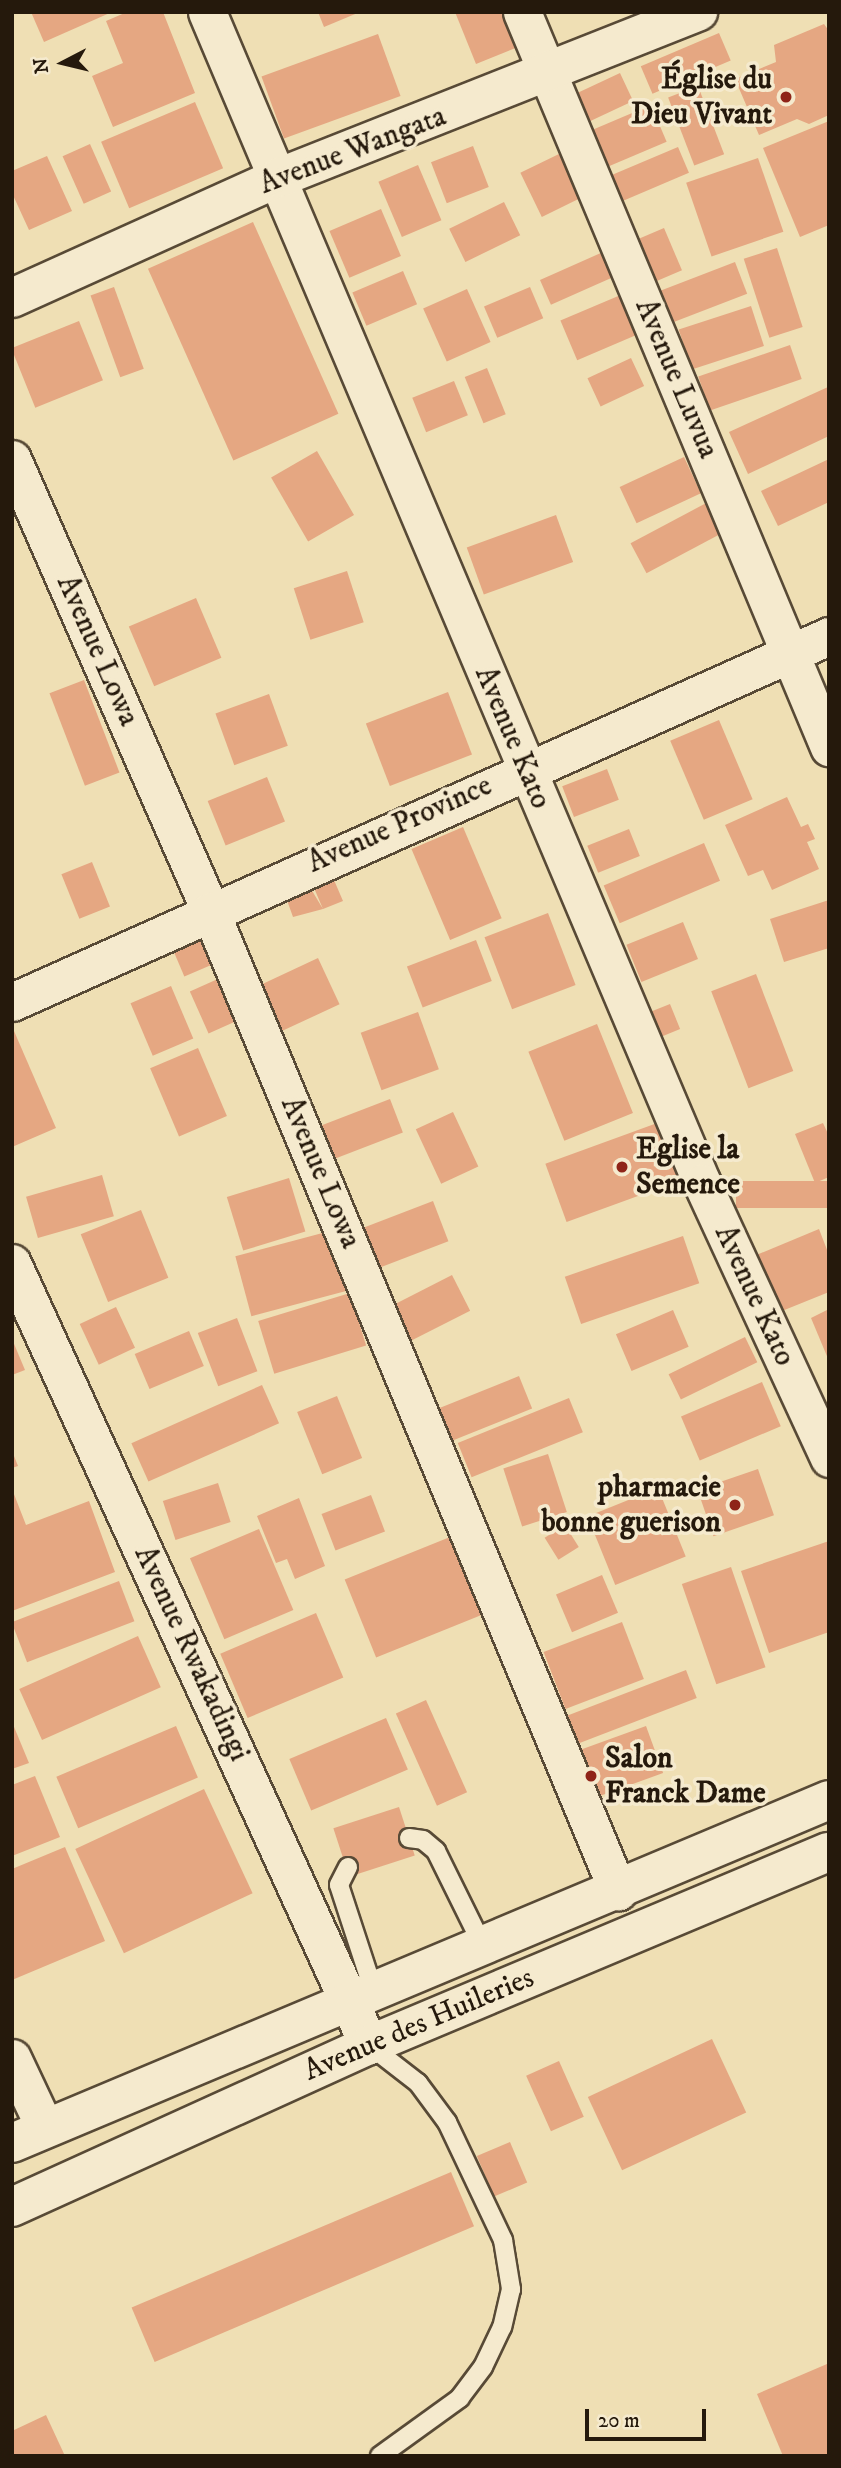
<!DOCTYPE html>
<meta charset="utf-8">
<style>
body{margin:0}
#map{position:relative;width:841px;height:2468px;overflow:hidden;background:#efdfb4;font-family:"IM FELL DW Pica",serif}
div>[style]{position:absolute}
.building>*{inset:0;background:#e5a782;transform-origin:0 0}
.roads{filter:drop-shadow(2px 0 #584a36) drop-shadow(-2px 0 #584a36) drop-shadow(0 2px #584a36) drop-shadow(0 -2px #584a36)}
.service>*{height:18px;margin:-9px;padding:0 9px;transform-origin:9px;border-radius:9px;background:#f5eace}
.minor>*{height:37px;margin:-18.5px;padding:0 18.5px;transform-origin:18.5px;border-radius:18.5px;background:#f5eace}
.tertiary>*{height:38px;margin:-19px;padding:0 19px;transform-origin:19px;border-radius:19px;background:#f5eace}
.secondary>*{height:38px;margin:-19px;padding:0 19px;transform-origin:19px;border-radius:19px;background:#f5eace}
.dots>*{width:19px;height:19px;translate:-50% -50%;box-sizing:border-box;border:4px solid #f5eace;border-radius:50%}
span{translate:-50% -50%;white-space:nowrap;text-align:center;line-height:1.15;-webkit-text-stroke:7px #f5eace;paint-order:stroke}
.poi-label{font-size:30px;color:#25190c;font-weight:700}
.right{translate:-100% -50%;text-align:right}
.left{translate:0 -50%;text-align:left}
.street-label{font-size:30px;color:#25190c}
.frame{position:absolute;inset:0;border:14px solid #25190c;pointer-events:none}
.north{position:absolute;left:28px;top:28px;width:70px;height:70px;-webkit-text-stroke:5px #f5eace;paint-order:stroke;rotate:263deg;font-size:19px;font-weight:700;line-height:28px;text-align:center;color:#25190c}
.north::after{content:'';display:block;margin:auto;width:24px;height:32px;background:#25190c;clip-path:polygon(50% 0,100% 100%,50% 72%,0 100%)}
.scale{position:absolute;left:585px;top:2409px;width:121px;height:32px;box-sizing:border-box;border:4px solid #25190c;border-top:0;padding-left:9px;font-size:21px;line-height:24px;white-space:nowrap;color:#25190c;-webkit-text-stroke:5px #f5eace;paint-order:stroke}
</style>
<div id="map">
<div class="building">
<i style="clip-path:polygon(31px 12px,112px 12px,44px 42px)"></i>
<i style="clip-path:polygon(127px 12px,163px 12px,195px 93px,113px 127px,92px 76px,123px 63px,106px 21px)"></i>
<i style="clip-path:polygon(318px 12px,360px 12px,324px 27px)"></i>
<i style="clip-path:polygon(455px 12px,503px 12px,518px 47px,476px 64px)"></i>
<i style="clip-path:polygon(824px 24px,829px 31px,829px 115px,809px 124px,797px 119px,759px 135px,735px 79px,776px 62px,774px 45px)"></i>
<i style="left:719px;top:33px;width:30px;height:85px;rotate:67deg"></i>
<i style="left:378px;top:34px;width:66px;height:124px;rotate:70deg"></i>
<i style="left:620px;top:73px;width:31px;height:53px;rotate:65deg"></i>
<i style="left:698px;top:86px;width:73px;height:32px;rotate:69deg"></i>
<i style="left:195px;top:102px;width:72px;height:102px;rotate:67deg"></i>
<i style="left:651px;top:105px;width:40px;height:64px;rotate:67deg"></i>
<i style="clip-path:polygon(829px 121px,829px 225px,800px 237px,763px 148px)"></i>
<i style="left:90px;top:144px;width:52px;height:30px;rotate:66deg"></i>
<i style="left:473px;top:146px;width:44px;height:45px;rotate:69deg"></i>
<i style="left:678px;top:147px;width:28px;height:79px;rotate:67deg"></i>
<i style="left:559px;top:154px;width:49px;height:43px;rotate:64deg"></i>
<i style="clip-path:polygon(47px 156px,72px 211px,29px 230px,12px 193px,12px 171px)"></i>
<i style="left:758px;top:158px;width:78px;height:76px;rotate:71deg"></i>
<i style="left:418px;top:165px;width:60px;height:43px;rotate:67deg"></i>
<i style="left:504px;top:202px;width:37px;height:61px;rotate:64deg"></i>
<i style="left:381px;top:209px;width:51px;height:56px;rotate:67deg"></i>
<i style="left:253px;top:222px;width:210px;height:115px;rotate:66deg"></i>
<i style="left:664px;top:228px;width:46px;height:35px;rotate:67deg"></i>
<i style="left:777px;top:248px;width:83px;height:35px;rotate:72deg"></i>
<i style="left:603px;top:252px;width:27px;height:69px;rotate:66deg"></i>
<i style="left:735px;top:262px;width:34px;height:80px;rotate:69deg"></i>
<i style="left:403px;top:271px;width:36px;height:55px;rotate:67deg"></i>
<i style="left:114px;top:287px;width:87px;height:25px;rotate:70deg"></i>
<i style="left:530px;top:287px;width:34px;height:50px;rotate:67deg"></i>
<i style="left:467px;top:289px;width:58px;height:48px;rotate:66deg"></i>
<i style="left:623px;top:294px;width:43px;height:68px;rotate:67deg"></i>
<i style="left:751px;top:306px;width:42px;height:76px;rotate:72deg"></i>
<i style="left:79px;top:321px;width:64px;height:73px;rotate:68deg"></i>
<i style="left:790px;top:345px;width:36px;height:97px;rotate:71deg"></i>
<i style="left:631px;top:358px;width:31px;height:48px;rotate:65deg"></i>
<i style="left:487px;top:368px;width:50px;height:24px;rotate:68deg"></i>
<i style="left:454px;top:381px;width:37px;height:45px;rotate:68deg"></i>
<i style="clip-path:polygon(828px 387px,829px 436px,748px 474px,729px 432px)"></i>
<i style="left:317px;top:451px;width:74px;height:53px;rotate:60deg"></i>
<i style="left:684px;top:457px;width:40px;height:71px;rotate:65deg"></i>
<i style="clip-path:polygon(829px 459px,829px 502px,778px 526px,761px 491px)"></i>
<i style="left:710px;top:501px;width:34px;height:90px;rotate:62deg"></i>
<i style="left:556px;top:515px;width:50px;height:95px;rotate:70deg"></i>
<i style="left:347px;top:571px;width:54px;height:56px;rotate:72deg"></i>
<i style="left:196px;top:598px;width:65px;height:73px;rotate:67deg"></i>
<i style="left:84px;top:680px;width:99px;height:37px;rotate:69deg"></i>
<i style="left:448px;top:692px;width:67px;height:88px;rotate:69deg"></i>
<i style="left:269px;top:694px;width:55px;height:57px;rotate:70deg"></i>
<i style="left:719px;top:720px;width:86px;height:53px;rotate:67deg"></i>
<i style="left:607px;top:769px;width:33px;height:48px;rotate:69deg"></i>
<i style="left:267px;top:777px;width:48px;height:64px;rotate:68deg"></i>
<i style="clip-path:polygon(787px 797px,801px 827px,808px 824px,815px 839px,807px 842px,819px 869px,772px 890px,763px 870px,748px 876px,725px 825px)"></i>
<i style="left:463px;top:827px;width:99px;height:56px;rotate:67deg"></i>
<i style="left:629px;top:829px;width:29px;height:45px;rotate:68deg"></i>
<i style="left:704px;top:843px;width:41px;height:109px;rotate:67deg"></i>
<i style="left:92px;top:862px;width:48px;height:33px;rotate:68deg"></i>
<i style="clip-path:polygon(334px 880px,343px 901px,323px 909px,293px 917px,284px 892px,308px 884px,323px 909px,314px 888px)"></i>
<i style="clip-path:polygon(829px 900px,829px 948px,784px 962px,770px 919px)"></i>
<i style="left:548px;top:913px;width:77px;height:68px;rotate:69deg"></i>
<i style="left:683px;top:922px;width:40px;height:61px;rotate:68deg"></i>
<i style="left:203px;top:936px;width:30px;height:33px;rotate:67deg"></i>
<i style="left:476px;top:940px;width:44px;height:74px;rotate:69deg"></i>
<i style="left:318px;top:958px;width:51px;height:66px;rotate:65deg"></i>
<i style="left:756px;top:974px;width:104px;height:48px;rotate:69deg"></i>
<i style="left:220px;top:978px;width:46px;height:33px;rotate:66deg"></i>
<i style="left:171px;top:986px;width:57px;height:44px;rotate:67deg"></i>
<i style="left:670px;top:1004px;width:27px;height:23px;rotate:68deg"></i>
<i style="left:418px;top:1012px;width:61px;height:61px;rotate:70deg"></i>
<i style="left:597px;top:1024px;width:96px;height:74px;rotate:68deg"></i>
<i style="clip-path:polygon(14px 1031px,56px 1128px,12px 1147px,12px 1032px)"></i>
<i style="left:198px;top:1048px;width:74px;height:52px;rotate:67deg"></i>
<i style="left:390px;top:1099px;width:36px;height:73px;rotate:69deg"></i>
<i style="left:453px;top:1112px;width:60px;height:41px;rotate:65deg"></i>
<i style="left:660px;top:1122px;width:62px;height:122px;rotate:70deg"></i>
<i style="clip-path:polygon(823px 1123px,829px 1136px,829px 1177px,815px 1183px,795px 1134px)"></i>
<i style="left:102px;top:1175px;width:43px;height:79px;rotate:74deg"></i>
<i style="left:289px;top:1178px;width:56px;height:65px;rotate:73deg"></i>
<i style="left:829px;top:1181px;width:27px;height:93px;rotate:90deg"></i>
<i style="left:433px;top:1201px;width:43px;height:76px;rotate:69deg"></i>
<i style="left:141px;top:1210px;width:73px;height:65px;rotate:68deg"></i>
<i style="clip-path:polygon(819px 1229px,829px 1255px,829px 1292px,777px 1313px,754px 1256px)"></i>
<i style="left:330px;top:1231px;width:62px;height:98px;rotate:75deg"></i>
<i style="left:683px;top:1236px;width:50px;height:125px;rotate:71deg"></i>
<i style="left:452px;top:1275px;width:40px;height:67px;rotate:63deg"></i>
<i style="left:350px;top:1293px;width:55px;height:96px;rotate:73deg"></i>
<i style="left:116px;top:1307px;width:45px;height:40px;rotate:65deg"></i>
<i style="clip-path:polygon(829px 1309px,829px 1361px,811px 1318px)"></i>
<i style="left:673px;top:1310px;width:40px;height:62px;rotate:67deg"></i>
<i style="left:237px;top:1318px;width:57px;height:42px;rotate:69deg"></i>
<i style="left:189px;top:1331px;width:38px;height:59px;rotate:67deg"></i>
<i style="left:745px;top:1337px;width:28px;height:85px;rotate:64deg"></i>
<i style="clip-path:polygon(12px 1339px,25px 1370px,12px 1375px)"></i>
<i style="left:519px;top:1376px;width:35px;height:87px;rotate:68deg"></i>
<i style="left:762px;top:1382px;width:48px;height:88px;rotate:67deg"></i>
<i style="left:262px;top:1385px;width:42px;height:143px;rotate:66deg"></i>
<i style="left:337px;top:1396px;width:67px;height:43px;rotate:68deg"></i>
<i style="left:569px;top:1398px;width:37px;height:120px;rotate:68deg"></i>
<i style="clip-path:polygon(12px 1451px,18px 1466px,12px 1468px)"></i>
<i style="left:548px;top:1454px;width:61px;height:47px;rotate:72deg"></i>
<i style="left:758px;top:1469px;width:49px;height:64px;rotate:71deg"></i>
<i style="left:218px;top:1483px;width:41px;height:58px;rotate:72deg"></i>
<i style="left:658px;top:1488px;width:74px;height:76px;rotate:68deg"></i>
<i style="clip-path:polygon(12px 1489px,26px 1525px,89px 1501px,115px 1572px,12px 1611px)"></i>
<i style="left:371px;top:1495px;width:39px;height:53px;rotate:69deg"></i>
<i style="clip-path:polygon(299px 1498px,325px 1566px,295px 1579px,287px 1559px,276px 1563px,257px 1516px)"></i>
<i style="left:565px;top:1525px;width:26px;height:24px;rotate:58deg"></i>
<i style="left:259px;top:1529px;width:88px;height:75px;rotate:67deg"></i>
<i style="left:455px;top:1535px;width:84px;height:119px;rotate:68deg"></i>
<i style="clip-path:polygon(829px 1541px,829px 1632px,769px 1653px,741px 1571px)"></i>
<i style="left:731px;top:1567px;width:106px;height:52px;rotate:71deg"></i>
<i style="left:602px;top:1575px;width:41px;height:50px;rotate:67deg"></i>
<i style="left:119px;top:1581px;width:43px;height:115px;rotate:69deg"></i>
<i style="left:316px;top:1613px;width:70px;height:104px;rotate:67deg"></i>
<i style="left:622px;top:1622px;width:61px;height:84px;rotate:69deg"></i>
<i style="left:138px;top:1636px;width:56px;height:130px;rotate:66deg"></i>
<i style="left:686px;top:1670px;width:30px;height:131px;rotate:69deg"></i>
<i style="left:426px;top:1700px;width:101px;height:33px;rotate:66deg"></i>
<i style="left:386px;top:1718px;width:56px;height:105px;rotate:67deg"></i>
<i style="clip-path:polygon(12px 1722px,29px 1763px,12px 1769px)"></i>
<i style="left:176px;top:1726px;width:56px;height:130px;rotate:67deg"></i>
<i style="left:646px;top:1726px;width:50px;height:69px;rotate:70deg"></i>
<i style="clip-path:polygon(35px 1776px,60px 1837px,12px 1856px,12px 1785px)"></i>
<i style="left:204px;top:1789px;width:115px;height:142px;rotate:65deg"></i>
<i style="left:399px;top:1807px;width:51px;height:69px;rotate:72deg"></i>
<i style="clip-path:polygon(65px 1847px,105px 1941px,12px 1980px,12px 1869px)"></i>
<i style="left:712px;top:2039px;width:81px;height:137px;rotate:65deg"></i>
<i style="left:559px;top:2061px;width:61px;height:36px;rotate:66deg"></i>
<i style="left:510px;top:2142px;width:44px;height:36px;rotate:67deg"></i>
<i style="left:451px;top:2172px;width:59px;height:347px;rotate:67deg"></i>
<i style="clip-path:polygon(827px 2364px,829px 2456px,783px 2456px,757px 2394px)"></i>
<i style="clip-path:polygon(46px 2415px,65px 2456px,12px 2456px,12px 2431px)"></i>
</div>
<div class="roads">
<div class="service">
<i style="left:409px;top:1838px;width:14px;rotate:8deg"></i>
<i style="left:423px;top:1840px;width:17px;rotate:40deg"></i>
<i style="left:436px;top:1851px;width:106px;rotate:63.7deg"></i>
<i style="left:348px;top:1867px;width:20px;rotate:117deg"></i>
<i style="left:339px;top:1885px;width:113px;rotate:71.9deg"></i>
<i style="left:369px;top:2045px;width:62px;rotate:37.8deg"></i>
<i style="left:418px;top:2083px;width:49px;rotate:53.4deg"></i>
<i style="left:447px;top:2122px;width:131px;rotate:64.6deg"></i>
<i style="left:503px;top:2240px;width:50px;rotate:80.7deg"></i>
<i style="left:511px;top:2289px;width:39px;rotate:103deg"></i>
<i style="left:502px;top:2327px;width:44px;rotate:115.4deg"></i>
<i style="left:483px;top:2367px;width:39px;rotate:127deg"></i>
<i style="left:460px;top:2398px;width:99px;rotate:144.1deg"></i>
</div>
<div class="minor">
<i style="left:207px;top:12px;width:1271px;rotate:67.09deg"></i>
<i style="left:702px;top:1183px;width:303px;rotate:65.2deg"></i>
<i style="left:522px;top:12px;width:797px;rotate:67.33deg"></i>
<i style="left:12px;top:459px;width:493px;rotate:66.3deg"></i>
<i style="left:210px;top:911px;width:1062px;rotate:67.4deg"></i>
<i style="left:12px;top:1002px;width:895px;rotate:-24.13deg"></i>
<i style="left:12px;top:2058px;width:77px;rotate:64.8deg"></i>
</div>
<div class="tertiary">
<i style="left:12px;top:298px;width:292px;rotate:-24.3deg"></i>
<i style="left:278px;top:178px;width:452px;rotate:-21.6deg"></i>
<i style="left:12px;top:1264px;width:859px;rotate:65.43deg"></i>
</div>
<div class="secondary">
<i style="left:12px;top:2143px;width:886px;rotate:-22.77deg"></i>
<i style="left:12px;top:2207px;width:392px;rotate:-24.4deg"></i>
<i style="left:369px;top:2045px;width:499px;rotate:-22.8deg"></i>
</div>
</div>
<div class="dots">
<i style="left:786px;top:97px;background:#8f2418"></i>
<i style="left:622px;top:1167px;background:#8f2418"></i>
<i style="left:735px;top:1505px;background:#8f2418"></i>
<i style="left:591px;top:1776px;background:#8f2418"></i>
</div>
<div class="poi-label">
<span class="right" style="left:772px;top:97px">Église du<br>Dieu Vivant</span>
<span class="left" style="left:636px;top:1167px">Eglise la<br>Semence</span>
<span class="right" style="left:721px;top:1505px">pharmacie<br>bonne guerison</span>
<span class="left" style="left:605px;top:1776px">Salon<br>Franck Dame</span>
</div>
<div class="street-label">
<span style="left:353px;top:151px;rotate:-21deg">Avenue Wangata</span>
<span style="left:676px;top:379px;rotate:67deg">Avenue Luvua</span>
<span style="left:97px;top:651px;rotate:66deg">Avenue Lowa</span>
<span style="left:512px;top:738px;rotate:67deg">Avenue Kato</span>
<span style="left:400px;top:825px;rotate:-24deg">Avenue Province</span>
<span style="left:320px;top:1173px;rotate:67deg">Avenue Lowa</span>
<span style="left:754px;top:1296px;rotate:65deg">Avenue Kato</span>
<span style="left:191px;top:1654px;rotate:65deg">Avenue Rwakadingi</span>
<span style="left:419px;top:2025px;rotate:-23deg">Avenue des Huileries</span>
</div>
<div class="frame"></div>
<div class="north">N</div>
<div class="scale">20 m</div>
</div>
